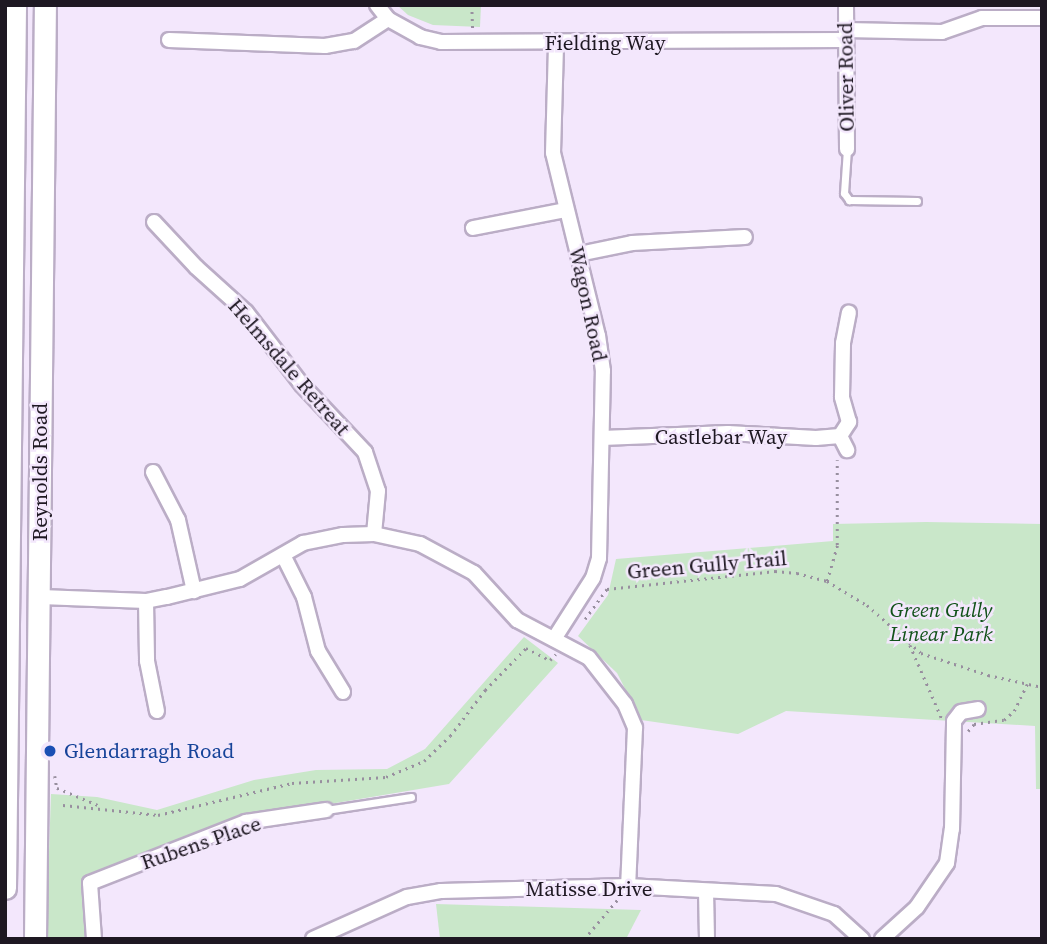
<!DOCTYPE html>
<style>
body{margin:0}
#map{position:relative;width:1047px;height:944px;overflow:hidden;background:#f3e7fc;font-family:"Source Serif 4",serif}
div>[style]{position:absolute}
.green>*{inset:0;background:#c9e7c9}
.path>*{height:2.5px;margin-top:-1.25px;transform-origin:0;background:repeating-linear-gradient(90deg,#988f9f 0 2px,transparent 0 7px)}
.roads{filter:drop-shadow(2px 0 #bbadc6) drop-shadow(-2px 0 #bbadc6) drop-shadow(0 2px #bbadc6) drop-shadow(0 -2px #bbadc6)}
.service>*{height:7px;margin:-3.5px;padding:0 3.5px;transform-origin:3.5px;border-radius:3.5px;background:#fff}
.minor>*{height:14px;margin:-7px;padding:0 7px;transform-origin:7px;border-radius:7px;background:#fff}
.primary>*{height:21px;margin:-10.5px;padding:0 10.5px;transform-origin:10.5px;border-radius:10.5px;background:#fff}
.dots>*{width:19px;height:19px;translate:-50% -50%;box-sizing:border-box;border:4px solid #f3e7fc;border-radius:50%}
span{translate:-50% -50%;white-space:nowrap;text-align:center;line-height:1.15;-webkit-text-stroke:5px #f3e7fc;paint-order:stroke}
.street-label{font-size:21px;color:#1e1822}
.park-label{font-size:21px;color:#115219;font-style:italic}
.transit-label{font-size:21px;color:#164399}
.left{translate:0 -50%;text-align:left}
.frame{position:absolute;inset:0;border:7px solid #1e1822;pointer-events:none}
</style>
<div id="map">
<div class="green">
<i style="clip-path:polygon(397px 5px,481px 5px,480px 27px,433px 25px,408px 15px)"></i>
<i style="clip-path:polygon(926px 522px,1042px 524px,1042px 789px,1036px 789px,1035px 726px,786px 711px,738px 734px,641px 720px,617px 673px,578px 636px,608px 595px,616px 559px,833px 541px,833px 524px)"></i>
<i style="clip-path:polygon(524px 637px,558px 663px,449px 784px,241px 819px,81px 884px,85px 939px,46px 939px,51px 794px,97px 797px,157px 810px,254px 780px,316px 770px,387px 769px,425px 749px)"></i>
<i style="clip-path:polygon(436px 904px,641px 910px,626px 939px,440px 939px)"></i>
</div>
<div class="path">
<i style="left:472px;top:5px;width:25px;rotate:88deg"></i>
<i style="left:827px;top:581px;width:37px;rotate:-74deg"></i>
<i style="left:837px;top:545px;width:85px;rotate:-90deg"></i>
<i style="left:585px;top:619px;width:37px;rotate:-54deg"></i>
<i style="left:607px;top:589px;width:169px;rotate:-6.1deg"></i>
<i style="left:775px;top:571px;width:22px;rotate:5deg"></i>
<i style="left:797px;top:573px;width:31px;rotate:15deg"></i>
<i style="left:827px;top:581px;width:47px;rotate:31deg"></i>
<i style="left:867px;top:605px;width:72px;rotate:41.6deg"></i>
<i style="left:921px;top:653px;width:71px;rotate:18.2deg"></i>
<i style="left:988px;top:675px;width:55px;rotate:12.5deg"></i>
<i style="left:910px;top:645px;width:81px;rotate:66.6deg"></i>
<i style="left:968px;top:731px;width:9px;rotate:-49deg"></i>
<i style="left:974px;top:724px;width:30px;rotate:-8deg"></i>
<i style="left:1004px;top:720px;width:13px;rotate:-42deg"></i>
<i style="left:1014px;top:711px;width:30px;rotate:-64deg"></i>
<i style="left:55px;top:776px;width:12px;rotate:81deg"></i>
<i style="left:57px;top:788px;width:44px;rotate:22.5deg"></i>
<i style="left:63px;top:805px;width:96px;rotate:6deg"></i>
<i style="left:158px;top:815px;width:138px;rotate:-13.4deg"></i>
<i style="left:292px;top:783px;width:94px;rotate:-3.7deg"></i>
<i style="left:386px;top:777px;width:41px;rotate:-22.8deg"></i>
<i style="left:424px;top:761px;width:36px;rotate:-44deg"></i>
<i style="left:450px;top:736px;width:58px;rotate:-52.7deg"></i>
<i style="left:485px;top:690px;width:59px;rotate:-45.7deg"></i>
<i style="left:526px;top:648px;width:27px;rotate:27deg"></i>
<i style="left:550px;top:660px;width:8px;rotate:-45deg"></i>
<i style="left:584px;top:939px;width:52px;rotate:-49.6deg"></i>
</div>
<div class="roads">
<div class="service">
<i style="left:847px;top:149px;width:44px;rotate:93.9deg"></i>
<i style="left:844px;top:193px;width:9px;rotate:54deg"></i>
<i style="left:849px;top:200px;width:68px;rotate:0.8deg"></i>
<i style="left:326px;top:810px;width:86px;rotate:-8.7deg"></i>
</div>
<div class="minor">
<i style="left:377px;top:5px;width:18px;rotate:52deg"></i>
<i style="left:388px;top:19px;width:37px;rotate:29deg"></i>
<i style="left:420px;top:37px;width:22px;rotate:13deg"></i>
<i style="left:441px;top:42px;width:404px;rotate:-0.3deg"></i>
<i style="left:846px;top:5px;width:144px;rotate:89.6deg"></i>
<i style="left:846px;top:30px;width:96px;rotate:1.2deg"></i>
<i style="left:942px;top:32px;width:42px;rotate:-19.3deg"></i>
<i style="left:982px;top:18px;width:60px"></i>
<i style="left:169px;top:40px;width:156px;rotate:2.2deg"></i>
<i style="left:325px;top:46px;width:29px;rotate:-10deg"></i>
<i style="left:354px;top:41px;width:40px;rotate:-32.9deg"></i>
<i style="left:154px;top:222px;width:62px;rotate:47deg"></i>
<i style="left:196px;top:267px;width:67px;rotate:42deg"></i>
<i style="left:246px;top:312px;width:92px;rotate:52.5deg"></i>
<i style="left:302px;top:385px;width:92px;rotate:46.8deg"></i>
<i style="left:365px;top:452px;width:41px;rotate:71.6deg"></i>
<i style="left:378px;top:491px;width:43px;rotate:95.3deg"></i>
<i style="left:473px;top:228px;width:95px;rotate:-11deg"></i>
<i style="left:579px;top:254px;width:54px;rotate:-11.7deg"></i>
<i style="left:632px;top:243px;width:113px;rotate:-3deg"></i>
<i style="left:840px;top:436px;width:16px;rotate:63deg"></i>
<i style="left:602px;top:438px;width:126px;rotate:-2.3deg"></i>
<i style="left:728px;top:433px;width:88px;rotate:3.3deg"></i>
<i style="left:816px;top:438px;width:24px;rotate:-5deg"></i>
<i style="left:840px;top:436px;width:17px;rotate:-57deg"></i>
<i style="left:849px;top:422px;width:26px;rotate:-106deg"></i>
<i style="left:842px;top:397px;width:54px;rotate:-88.9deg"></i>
<i style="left:843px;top:343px;width:31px;rotate:-79deg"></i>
<i style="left:153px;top:472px;width:54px;rotate:62.5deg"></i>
<i style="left:178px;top:520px;width:73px;rotate:77.3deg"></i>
<i style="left:283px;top:555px;width:47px;rotate:63.4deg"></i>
<i style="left:304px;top:597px;width:56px;rotate:75.5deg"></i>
<i style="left:318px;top:651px;width:48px;rotate:58.6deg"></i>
<i style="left:41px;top:597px;width:105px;rotate:2.2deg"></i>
<i style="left:146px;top:601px;width:21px;rotate:-11deg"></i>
<i style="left:167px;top:597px;width:75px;rotate:-13.9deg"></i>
<i style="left:240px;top:579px;width:73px;rotate:-29.7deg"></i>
<i style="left:303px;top:543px;width:41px;rotate:-11.3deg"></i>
<i style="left:343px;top:535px;width:31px;rotate:-2deg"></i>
<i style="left:374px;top:534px;width:47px;rotate:12.3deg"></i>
<i style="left:420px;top:544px;width:61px;rotate:28.2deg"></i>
<i style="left:474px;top:573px;width:64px;rotate:47.5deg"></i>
<i style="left:517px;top:620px;width:81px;rotate:27.8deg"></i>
<i style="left:589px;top:658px;width:58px;rotate:52deg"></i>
<i style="left:625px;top:704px;width:26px;rotate:67deg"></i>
<i style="left:635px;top:728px;width:158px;rotate:92.5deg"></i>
<i style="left:146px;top:601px;width:60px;rotate:89deg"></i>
<i style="left:147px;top:661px;width:51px;rotate:78.7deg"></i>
<i style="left:554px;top:639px;width:72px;rotate:-57.4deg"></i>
<i style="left:593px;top:578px;width:21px;rotate:-73deg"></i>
<i style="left:599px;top:558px;width:187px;rotate:-88.8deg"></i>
<i style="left:603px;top:371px;width:35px;rotate:-98deg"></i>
<i style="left:598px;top:336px;width:188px;rotate:-103.8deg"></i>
<i style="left:553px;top:153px;width:110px;rotate:-88.4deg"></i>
<i style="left:706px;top:891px;width:48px;rotate:88.8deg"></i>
<i style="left:94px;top:939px;width:56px;rotate:-94.1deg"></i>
<i style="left:90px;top:883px;width:168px;rotate:-21.4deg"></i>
<i style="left:246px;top:822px;width:81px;rotate:-8.5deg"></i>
<i style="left:313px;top:939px;width:103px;rotate:-24.1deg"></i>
<i style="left:407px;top:897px;width:35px;rotate:-10deg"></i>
<i style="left:441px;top:891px;width:187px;rotate:-1.5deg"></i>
<i style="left:628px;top:886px;width:148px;rotate:3.1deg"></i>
<i style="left:776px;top:894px;width:61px;rotate:19deg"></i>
<i style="left:834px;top:914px;width:38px;rotate:42deg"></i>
<i style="left:882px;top:939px;width:47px;rotate:-42.4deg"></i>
<i style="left:917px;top:907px;width:53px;rotate:-55.7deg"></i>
<i style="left:947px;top:863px;width:34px;rotate:-82deg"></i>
<i style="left:952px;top:829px;width:108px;rotate:-88.9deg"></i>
<i style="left:954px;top:721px;width:11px;rotate:-52deg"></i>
<i style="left:961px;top:712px;width:17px;rotate:-10deg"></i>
</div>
<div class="primary">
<i style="left:5px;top:888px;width:883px;rotate:-89.35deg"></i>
<i style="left:35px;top:939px;width:934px;rotate:-89.39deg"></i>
</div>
</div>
<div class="dots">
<i style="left:50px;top:751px;background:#1a4fb4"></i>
</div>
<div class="street-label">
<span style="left:605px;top:43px">Fielding Way</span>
<span style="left:846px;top:77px;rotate:-91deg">Oliver Road</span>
<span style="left:588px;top:304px;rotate:78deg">Wagon Road</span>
<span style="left:289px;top:367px;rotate:49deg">Helmsdale Retreat</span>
<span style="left:721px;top:437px">Castlebar Way</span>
<span style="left:40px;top:472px;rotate:-90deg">Reynolds Road</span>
<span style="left:707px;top:565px;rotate:-5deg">Green Gully Trail</span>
<span style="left:201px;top:843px;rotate:-19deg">Rubens Place</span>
<span style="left:589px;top:889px">Matisse Drive</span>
</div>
<div class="park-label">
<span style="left:941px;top:622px">Green Gully<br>Linear Park</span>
</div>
<div class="transit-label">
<span class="left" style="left:64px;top:751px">Glendarragh Road</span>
</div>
<div class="frame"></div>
</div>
